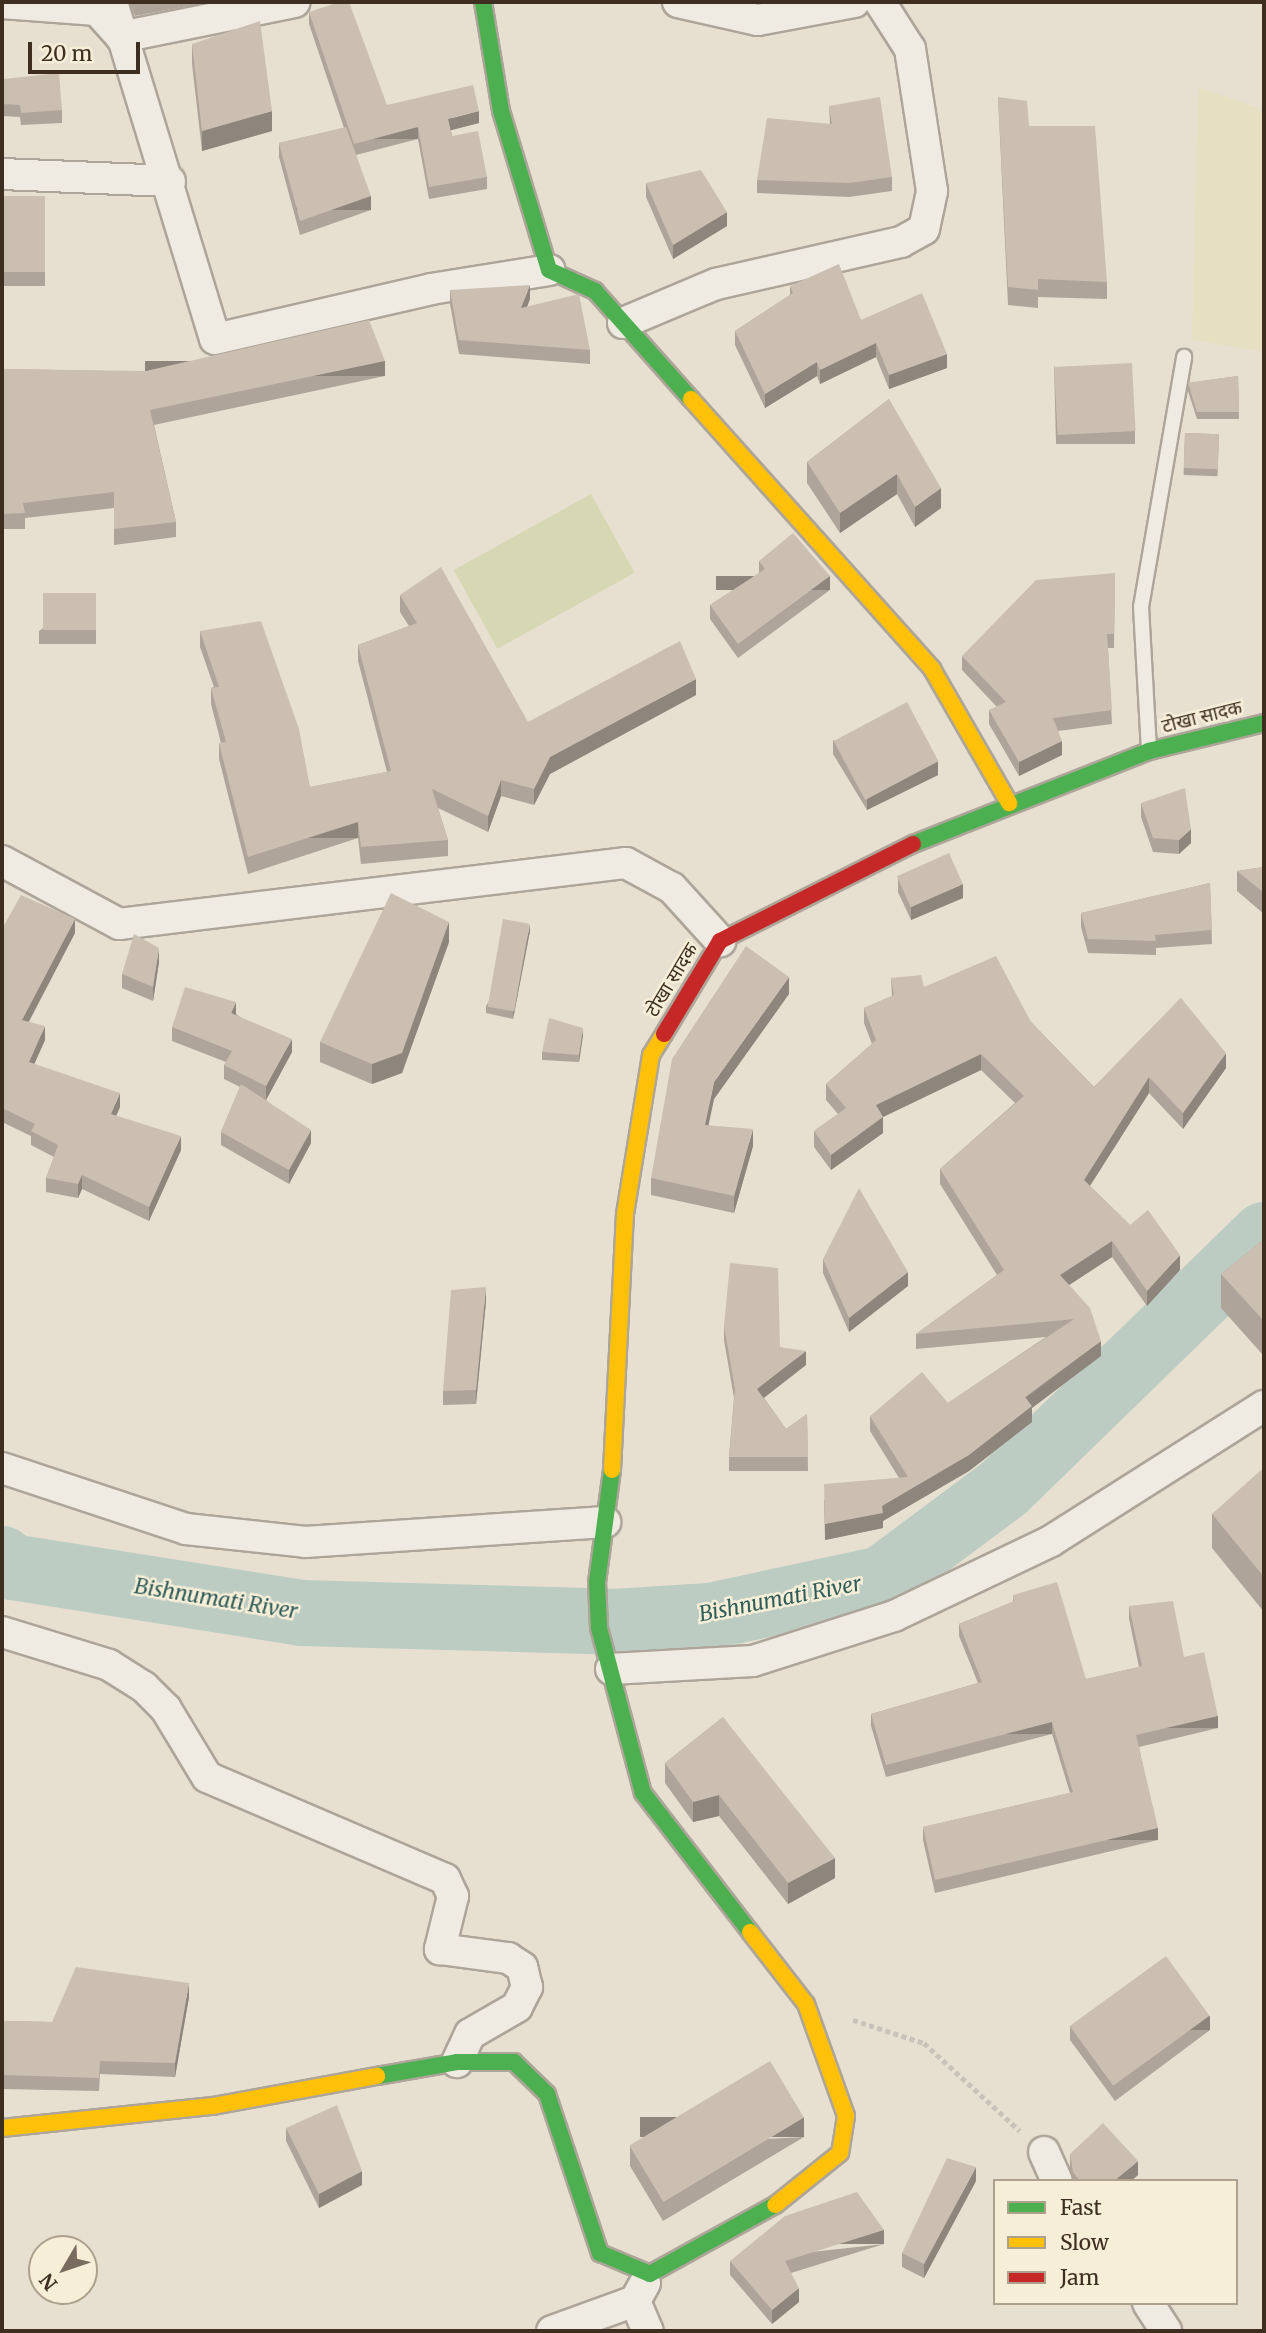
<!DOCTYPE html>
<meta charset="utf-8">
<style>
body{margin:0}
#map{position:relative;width:1266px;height:2333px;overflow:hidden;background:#e7e0d1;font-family:Merriweather,"Noto Sans Devanagari",serif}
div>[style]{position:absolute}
.farmland>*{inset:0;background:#e6dfc2}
.green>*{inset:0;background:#d6d7b3;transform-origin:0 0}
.river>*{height:66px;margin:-33px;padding:0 33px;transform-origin:33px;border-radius:33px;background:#bcccc2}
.path>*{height:4.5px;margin-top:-2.25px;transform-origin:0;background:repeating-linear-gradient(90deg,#c8c2b9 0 5px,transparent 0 8.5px)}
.roads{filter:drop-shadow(2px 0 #ada599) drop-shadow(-2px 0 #ada599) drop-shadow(0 2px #ada599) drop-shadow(0 -2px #ada599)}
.lane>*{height:14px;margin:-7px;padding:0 7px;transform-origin:7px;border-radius:7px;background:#efebe3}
.street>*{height:30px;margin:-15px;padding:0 15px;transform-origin:15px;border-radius:15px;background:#efebe3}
.fast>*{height:16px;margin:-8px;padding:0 8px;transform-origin:8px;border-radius:8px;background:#4caf50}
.slow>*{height:16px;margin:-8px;padding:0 8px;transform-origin:8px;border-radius:8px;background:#ffc107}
.jam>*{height:16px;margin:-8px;padding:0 8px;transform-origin:8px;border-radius:8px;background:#c62828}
.wall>*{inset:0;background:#afa499;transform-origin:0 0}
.shaded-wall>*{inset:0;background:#8e867d;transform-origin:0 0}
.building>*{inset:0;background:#cbbfb2;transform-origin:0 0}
span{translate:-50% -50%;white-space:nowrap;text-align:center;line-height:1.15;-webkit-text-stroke:5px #f7eed8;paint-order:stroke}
.street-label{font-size:19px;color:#3d2e20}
.water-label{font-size:21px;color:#2f5d5a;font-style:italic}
.frame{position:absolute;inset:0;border:4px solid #3d2e20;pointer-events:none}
.legend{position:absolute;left:993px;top:2179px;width:245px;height:126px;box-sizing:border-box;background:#f7eed8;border:2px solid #ada18e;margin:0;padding:9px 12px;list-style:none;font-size:21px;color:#3d2e20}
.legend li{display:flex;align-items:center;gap:14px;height:35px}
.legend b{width:35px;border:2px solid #ada18e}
.north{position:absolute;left:28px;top:2235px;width:70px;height:70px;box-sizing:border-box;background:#f7eed8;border:2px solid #ada18e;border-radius:50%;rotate:231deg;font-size:19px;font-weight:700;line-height:28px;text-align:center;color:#3d2e20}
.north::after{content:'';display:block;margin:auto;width:24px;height:32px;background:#786c5e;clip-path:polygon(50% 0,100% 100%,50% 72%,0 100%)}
.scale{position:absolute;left:28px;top:42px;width:112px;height:32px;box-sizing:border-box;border:4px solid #3d2e20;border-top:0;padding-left:9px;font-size:21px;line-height:24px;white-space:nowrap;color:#3d2e20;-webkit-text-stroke:5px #f7eed8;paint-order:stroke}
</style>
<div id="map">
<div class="farmland">
<i style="clip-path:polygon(1198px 87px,1264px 110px,1264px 352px,1192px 340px)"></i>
</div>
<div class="green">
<i style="left:591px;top:494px;width:90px;height:157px;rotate:61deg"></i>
</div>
<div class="river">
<i style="left:2px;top:1559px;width:13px;rotate:39deg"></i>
<i style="left:12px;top:1567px;width:293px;rotate:9deg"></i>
<i style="left:301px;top:1613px;width:313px;rotate:1.6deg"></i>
<i style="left:614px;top:1622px;width:96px;rotate:-3.6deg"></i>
<i style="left:710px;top:1616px;width:176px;rotate:-12.1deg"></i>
<i style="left:882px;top:1579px;width:152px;rotate:-36.7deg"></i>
<i style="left:1004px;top:1488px;width:363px;rotate:-44.2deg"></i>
</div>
<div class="path">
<i style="left:853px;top:2020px;width:75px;rotate:17.9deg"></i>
<i style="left:924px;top:2043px;width:130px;rotate:42.5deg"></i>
</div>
<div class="roads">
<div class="lane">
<i style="left:1149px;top:750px;width:143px;rotate:-93.2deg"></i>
<i style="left:1141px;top:607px;width:254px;rotate:-80.2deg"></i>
</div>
<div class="street">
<i style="left:112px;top:2px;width:352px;rotate:73deg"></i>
<i style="left:215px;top:339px;width:222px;rotate:-13deg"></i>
<i style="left:431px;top:289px;width:120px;rotate:-9.1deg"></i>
<i style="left:678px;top:2px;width:82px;rotate:12.7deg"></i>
<i style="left:758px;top:20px;width:98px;rotate:-10.6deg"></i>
<i style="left:2px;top:3px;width:95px;rotate:4.2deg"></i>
<i style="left:97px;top:10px;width:36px;rotate:48deg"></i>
<i style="left:121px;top:37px;width:177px;rotate:-11.4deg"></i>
<i style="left:2px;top:174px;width:168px;rotate:2.4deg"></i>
<i style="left:623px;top:323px;width:101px;rotate:-22.8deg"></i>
<i style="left:716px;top:284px;width:190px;rotate:-12.8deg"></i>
<i style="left:901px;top:242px;width:26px;rotate:-29deg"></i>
<i style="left:924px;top:229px;width:39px;rotate:-78deg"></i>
<i style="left:932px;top:191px;width:144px;rotate:-98.8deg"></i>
<i style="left:910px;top:49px;width:56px;rotate:-122.6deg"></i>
<i style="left:2px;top:861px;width:133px;rotate:28.3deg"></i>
<i style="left:119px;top:924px;width:511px;rotate:-6.86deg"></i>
<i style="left:626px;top:863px;width:52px;rotate:28.5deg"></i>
<i style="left:672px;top:888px;width:72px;rotate:47.8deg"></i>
<i style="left:2px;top:1468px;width:194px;rotate:18.3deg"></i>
<i style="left:186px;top:1529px;width:120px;rotate:6.2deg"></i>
<i style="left:305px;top:1542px;width:301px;rotate:-3.8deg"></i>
<i style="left:2px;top:1632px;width:112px;rotate:17.1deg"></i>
<i style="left:109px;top:1665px;width:41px;rotate:32.2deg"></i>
<i style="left:144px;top:1687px;width:31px;rotate:45deg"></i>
<i style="left:166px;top:1709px;width:79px;rotate:58.9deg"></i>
<i style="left:207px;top:1777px;width:259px;rotate:23.2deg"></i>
<i style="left:445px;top:1879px;width:19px;rotate:65deg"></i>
<i style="left:453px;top:1896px;width:55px;rotate:103.8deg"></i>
<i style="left:440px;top:1949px;width:69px;rotate:7.5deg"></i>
<i style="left:508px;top:1958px;width:17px;rotate:33deg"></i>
<i style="left:522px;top:1967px;width:21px;rotate:76deg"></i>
<i style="left:527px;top:1987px;width:22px;rotate:117deg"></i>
<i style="left:517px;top:2007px;width:54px;rotate:150.1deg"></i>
<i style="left:470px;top:2034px;width:31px;rotate:115deg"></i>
<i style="left:611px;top:1669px;width:142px;rotate:-3.2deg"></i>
<i style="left:753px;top:1661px;width:148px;rotate:-17.7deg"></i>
<i style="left:894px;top:1616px;width:174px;rotate:-25.5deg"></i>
<i style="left:1051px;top:1541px;width:252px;rotate:-32.4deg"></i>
<i style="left:1044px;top:2152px;width:32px;rotate:66deg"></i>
<i style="left:645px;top:2283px;width:21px;rotate:119deg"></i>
<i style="left:635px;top:2301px;width:33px;rotate:67deg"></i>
<i style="left:1148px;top:2303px;width:33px;rotate:57deg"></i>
<i style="left:552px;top:2331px;width:88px;rotate:-19.9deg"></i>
</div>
<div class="fast">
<i style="left:483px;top:2px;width:110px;rotate:80.6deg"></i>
<i style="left:501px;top:111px;width:166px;rotate:73.2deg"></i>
<i style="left:549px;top:270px;width:51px;rotate:24.5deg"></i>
<i style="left:595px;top:291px;width:144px;rotate:48.4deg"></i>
<i style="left:913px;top:844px;width:254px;rotate:-21.5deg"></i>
<i style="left:1149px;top:751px;width:118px;rotate:-13.7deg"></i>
<i style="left:612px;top:1470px;width:113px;rotate:97.6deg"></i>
<i style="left:597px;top:1582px;width:46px;rotate:87.5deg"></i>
<i style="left:599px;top:1628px;width:171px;rotate:75.1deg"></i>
<i style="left:643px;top:1793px;width:175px;rotate:52.4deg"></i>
<i style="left:377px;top:2076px;width:81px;rotate:-9.9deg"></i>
<i style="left:457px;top:2062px;width:57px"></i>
<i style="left:514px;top:2062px;width:46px;rotate:44.1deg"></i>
<i style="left:547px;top:2094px;width:168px;rotate:71.6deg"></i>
<i style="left:600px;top:2253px;width:54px;rotate:22.8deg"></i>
<i style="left:650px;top:2274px;width:143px;rotate:-28.9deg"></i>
</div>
<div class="slow">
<i style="left:691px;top:399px;width:362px;rotate:48.2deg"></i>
<i style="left:932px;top:669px;width:155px;rotate:60.1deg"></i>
<i style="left:612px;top:1470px;width:256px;rotate:-87.1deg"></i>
<i style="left:625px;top:1214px;width:161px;rotate:-80.7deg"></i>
<i style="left:651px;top:1055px;width:25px;rotate:-58deg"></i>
<i style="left:750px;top:1932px;width:91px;rotate:52.1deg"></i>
<i style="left:806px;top:2004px;width:119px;rotate:70.3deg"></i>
<i style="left:846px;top:2116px;width:37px;rotate:99deg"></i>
<i style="left:840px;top:2153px;width:83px;rotate:141.3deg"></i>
<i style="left:2px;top:2128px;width:212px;rotate:-6deg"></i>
<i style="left:213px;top:2106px;width:167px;rotate:-10.4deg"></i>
</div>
<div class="jam">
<i style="left:664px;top:1034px;width:109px;rotate:-58.9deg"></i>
<i style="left:720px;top:941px;width:216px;rotate:-26.7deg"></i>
</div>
</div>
<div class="wall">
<i style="clip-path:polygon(130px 2px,198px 2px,198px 4px,135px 16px)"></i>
<i style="clip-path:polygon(309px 12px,387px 105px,479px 123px,451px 130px,452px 136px,487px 177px,487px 189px,429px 199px,418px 139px,356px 155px,371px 210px,300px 235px,279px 157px,279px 143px,344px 128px,309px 24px)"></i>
<i style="clip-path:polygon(192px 44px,272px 131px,202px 151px,192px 64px)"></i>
<i style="clip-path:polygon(2px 52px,4px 79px,62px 110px,62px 123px,21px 125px,20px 117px,2px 116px)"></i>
<i style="clip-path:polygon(998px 97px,1029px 126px,1107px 282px,1107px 299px,1038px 297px,1038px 308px,1008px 305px)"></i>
<i style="clip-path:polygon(829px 106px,892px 177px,892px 191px,849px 197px,757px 193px,757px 180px,830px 124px)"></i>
<i style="clip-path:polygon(646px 183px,727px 226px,673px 259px,646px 197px)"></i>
<i style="left:2px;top:196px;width:43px;height:90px"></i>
<i style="clip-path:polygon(790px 286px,861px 320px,947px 368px,889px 389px,876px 357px,820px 384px,817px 376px,765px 408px,735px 345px,735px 331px,790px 295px)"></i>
<i style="clip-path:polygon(450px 290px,530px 299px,527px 307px,590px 350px,590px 364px,459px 354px,450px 304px)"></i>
<i style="clip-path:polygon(1054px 366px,1135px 431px,1135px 444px,1056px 444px)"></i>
<i style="clip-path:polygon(2px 369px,385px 376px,154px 425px,176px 522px,176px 537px,114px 545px,114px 508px,25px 518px,25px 529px,2px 529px)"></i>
<i style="clip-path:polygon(1238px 376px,1239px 419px,1197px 419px,1188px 391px,1188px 383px)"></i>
<i style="clip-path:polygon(889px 399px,941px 508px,915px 527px,897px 494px,840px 533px,807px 483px,807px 462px)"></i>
<i style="left:1185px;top:433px;width:34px;height:42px;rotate:2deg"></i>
<i style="clip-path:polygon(759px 561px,830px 590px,738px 658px,710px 619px,710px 605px,759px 573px)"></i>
<i style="clip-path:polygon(1115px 573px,1114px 648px,1108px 648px,1112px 724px,1058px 731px,1062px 755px,1019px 776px,989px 724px,989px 710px,997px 707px,962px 670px,962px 656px)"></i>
<i style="clip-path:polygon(96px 593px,96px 644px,39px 644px,39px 631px)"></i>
<i style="clip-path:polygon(400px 595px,528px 722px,696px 695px,550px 774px,534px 805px,501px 796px,488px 832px,438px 808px,448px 840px,448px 856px,361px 864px,358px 838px,248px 874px,219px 759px,219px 743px,221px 743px,211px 704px,211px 688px,214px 687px,200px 647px,200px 631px,310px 787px,387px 772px,358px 661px,358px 645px,409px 626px,400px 612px)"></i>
<i style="clip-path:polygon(833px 740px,938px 775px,867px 810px,833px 754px)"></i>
<i style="clip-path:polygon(1141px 803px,1191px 843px,1179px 854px,1153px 852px,1141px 817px)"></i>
<i style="clip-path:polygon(1264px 867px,1264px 914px,1237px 891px,1237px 871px)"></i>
<i style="clip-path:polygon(898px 878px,963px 898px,911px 920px,898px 892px)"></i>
<i style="clip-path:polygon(1210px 883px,1212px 944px,1156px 948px,1156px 955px,1088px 953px,1081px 927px,1081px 913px)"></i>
<i style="clip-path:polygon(2px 929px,75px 933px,29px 1022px,45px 1040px,34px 1064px,120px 1107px,116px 1116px,181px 1150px,149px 1221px,82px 1189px,78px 1198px,46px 1192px,46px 1178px,54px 1157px,31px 1145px,31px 1136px,2px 1122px)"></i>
<i style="clip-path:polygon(530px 931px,513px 1019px,486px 1013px,486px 1006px)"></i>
<i style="clip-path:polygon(449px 942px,402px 1073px,372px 1084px,320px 1062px,320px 1042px)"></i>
<i style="clip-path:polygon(159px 962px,153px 1001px,122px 988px,122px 974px)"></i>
<i style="clip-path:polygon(891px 978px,924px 987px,1031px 1022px,1094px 1087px,1181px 998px,1226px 1068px,1183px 1129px,1149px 1093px,1090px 1186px,1130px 1225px,1180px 1270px,1147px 1306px,1112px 1257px,1069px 1285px,1101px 1356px,1032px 1408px,1032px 1422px,969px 1471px,883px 1521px,883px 1528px,825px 1540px,824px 1500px,899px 1478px,870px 1431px,870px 1416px,948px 1403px,1046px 1337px,916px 1349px,916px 1334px,997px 1275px,940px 1184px,940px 1169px,1015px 1103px,981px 1070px,883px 1117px,883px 1133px,831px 1170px,814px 1147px,814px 1131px,838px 1114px,826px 1100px,826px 1084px,872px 1044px,864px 1023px,864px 1008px,892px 996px)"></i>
<i style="clip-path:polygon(789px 994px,714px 1099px,708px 1125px,753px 1146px,734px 1213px,651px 1195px,651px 1178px)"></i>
<i style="clip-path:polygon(236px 1014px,292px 1052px,266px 1100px,311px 1143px,289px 1184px,221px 1145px,221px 1132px,240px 1087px,224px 1079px,224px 1065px,226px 1062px,172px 1041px,172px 1027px)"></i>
<i style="clip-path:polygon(583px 1035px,579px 1062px,542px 1060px,542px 1052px)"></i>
<i style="clip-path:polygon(1264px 1239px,1263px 1355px,1221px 1308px,1221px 1274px)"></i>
<i style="clip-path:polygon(823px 1259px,908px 1286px,849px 1332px,823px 1273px)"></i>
<i style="clip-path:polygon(486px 1301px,476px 1404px,443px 1405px,443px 1391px)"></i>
<i style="clip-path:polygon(724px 1326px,780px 1347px,806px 1365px,764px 1398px,786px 1429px,807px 1414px,808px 1471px,729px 1471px,729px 1457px,734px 1398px,724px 1340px)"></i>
<i style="clip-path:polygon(1264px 1475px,1264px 1612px,1212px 1548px,1212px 1514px)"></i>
<i style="clip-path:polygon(1013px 1595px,1086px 1679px,1139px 1667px,1129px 1619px,1129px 1606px,1184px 1657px,1218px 1728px,1139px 1747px,1158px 1840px,935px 1893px,923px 1840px,923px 1827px,1070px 1793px,1052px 1734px,886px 1777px,871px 1726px,871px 1714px,978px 1683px,959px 1636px,959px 1624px,1013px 1602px)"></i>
<i style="clip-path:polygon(723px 1717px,835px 1878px,788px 1904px,719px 1816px,693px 1822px,665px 1783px,665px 1763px)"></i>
<i style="clip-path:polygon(189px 1997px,175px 2077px,100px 2074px,99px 2091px,3px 2089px,4px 2021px,52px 2022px)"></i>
<i style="clip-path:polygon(1070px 2026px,1210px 2030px,1115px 2101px,1070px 2040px)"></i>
<i style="clip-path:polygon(286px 2128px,362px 2185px,319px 2208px,286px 2141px)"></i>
<i style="clip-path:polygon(804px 2137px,663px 2221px,630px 2166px,630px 2146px)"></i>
<i style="clip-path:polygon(1070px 2154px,1138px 2175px,1131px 2181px,1072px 2181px,1070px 2168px)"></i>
<i style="clip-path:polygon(976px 2181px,924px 2278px,902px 2267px,902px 2253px)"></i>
<i style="clip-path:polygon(884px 2244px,791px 2273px,799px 2302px,772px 2324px,730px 2275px,730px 2261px)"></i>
</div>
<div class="shaded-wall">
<i style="clip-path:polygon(272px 111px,272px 131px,202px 151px,202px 131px)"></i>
<i style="clip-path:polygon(479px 111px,479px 123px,448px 131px,448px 119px)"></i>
<i style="left:418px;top:127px;width:12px;height:66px;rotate:90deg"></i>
<i style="left:371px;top:196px;width:14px;height:75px;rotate:90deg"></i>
<i style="clip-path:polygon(727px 212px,727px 226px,673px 259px,673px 245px)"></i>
<i style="clip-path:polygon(530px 285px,530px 299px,521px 322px,521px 308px)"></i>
<i style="clip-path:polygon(876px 343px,876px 357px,820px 384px,820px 370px)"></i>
<i style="clip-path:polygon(947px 354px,947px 368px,889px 389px,889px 375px)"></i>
<i style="left:385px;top:361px;width:15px;height:240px;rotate:90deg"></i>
<i style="clip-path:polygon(817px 362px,817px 376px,765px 408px,765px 394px)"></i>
<i style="clip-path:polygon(897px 474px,897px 494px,840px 533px,840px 513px)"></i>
<i style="clip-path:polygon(941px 488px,941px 508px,915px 527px,915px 507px)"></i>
<i style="left:830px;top:576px;width:14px;height:114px;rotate:90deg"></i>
<i style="clip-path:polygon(696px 679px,696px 695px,550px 774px,534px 805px,534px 789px,550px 757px)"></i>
<i style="clip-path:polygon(1062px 741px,1062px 755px,1019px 776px,1019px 762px)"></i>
<i style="clip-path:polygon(938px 761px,938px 775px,867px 810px,867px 796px)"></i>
<i style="clip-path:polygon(501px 780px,501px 796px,488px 832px,488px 816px)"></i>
<i style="left:358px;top:822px;width:16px;height:115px;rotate:90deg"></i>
<i style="clip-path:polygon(1191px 829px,1191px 843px,1179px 854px,1179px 840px)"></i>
<i style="clip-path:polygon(963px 884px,963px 898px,911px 920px,911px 907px)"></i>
<i style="clip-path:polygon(75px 919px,75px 933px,22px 1034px,22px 1020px)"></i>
<i style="clip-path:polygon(449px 922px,449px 942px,402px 1073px,372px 1084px,372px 1064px)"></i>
<i style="clip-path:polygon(530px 924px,530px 931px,513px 1019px,513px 1012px)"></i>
<i style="clip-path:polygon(159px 948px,159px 962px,153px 1001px,153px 987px)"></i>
<i style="clip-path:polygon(789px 977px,789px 994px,714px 1099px,705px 1142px,705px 1125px,714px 1082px)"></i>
<i style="clip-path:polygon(236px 1002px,236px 1016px,231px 1013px)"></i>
<i style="clip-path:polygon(45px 1026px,45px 1040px,29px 1076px,29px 1062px)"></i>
<i style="clip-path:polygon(583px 1028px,583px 1035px,579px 1062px,579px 1055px)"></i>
<i style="clip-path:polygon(292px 1039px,292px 1052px,266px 1100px,266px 1086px)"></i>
<i style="clip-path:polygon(1226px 1053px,1226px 1068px,1183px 1129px,1183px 1113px)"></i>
<i style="clip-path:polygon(981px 1054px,981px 1070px,883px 1117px,883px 1133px,831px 1170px,831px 1155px,876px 1105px)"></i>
<i style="clip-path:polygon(1149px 1077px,1149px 1093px,1084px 1195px,1084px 1180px)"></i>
<i style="clip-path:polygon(120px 1093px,120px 1107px,111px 1128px,111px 1114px)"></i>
<i style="clip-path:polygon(753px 1129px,753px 1146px,734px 1213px,734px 1196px)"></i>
<i style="clip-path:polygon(311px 1130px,311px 1143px,289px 1184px,289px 1170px)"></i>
<i style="clip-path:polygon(181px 1136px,181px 1150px,149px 1221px,149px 1207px)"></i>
<i style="clip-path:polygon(82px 1175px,82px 1189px,78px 1198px,78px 1184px)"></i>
<i style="clip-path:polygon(1112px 1241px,1112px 1257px,1060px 1291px,1060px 1275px)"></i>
<i style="clip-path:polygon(1180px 1255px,1180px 1270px,1147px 1306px,1147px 1291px)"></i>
<i style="clip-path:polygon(908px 1272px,908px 1286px,849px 1332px,849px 1318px)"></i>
<i style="clip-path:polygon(486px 1287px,486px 1301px,476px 1404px,476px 1390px)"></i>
<i style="left:1264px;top:1319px;width:35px;height:1px;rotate:90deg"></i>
<i style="clip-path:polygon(1101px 1341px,1101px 1356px,1032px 1408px,1032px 1422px,969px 1471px,883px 1521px,883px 1528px,825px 1540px,825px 1524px,882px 1506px)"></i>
<i style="clip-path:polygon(806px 1351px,806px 1365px,757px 1403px,757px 1389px)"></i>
<i style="left:1218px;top:1716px;width:12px;height:84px;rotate:90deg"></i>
<i style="left:1052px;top:1722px;width:12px;height:171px;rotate:90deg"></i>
<i style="clip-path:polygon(719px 1795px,719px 1816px,693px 1822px,693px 1802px)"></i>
<i style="left:1158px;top:1828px;width:12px;height:229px;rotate:90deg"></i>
<i style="clip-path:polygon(835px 1858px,835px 1878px,788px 1904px,788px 1883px)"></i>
<i style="clip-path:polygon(189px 1983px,189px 1997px,175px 2077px,175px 2063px)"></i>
<i style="left:1210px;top:2016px;width:14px;height:119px;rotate:90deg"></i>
<i style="left:804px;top:2117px;width:20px;height:164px;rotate:90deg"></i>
<i style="clip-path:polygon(1138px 2161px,1138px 2175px,1131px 2181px,1114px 2181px)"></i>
<i style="clip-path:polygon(976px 2167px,976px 2181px,924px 2278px,924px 2264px)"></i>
<i style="clip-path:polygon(362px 2171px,362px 2185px,319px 2208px,319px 2194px)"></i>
<i style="left:884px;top:2230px;width:14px;height:104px;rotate:90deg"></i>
<i style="clip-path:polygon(799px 2288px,799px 2302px,772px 2324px,772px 2310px)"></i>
</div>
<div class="building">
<i style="clip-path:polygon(340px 2px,349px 2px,387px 105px,473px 85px,479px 111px,448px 119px,452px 136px,478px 131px,487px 177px,429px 187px,418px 127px,354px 144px,309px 12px)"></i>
<i style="clip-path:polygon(260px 21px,272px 111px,202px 131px,192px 44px)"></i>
<i style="clip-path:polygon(2px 52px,4px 79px,59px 73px,62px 110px,21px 113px,20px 105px,2px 104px)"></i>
<i style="clip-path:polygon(880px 97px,892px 177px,849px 183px,757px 180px,767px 118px,832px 124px,829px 106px)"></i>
<i style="clip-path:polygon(998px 97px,1027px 101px,1029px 126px,1095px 126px,1107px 282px,1038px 279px,1038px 290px,1008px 287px)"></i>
<i style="clip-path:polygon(346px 127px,371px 196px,300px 221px,279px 143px)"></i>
<i style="clip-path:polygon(701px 170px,727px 212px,673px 245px,646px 183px)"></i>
<i style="left:2px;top:196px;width:43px;height:76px"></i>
<i style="clip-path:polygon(839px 264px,861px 320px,922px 293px,947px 354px,889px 375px,876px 343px,820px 370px,817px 362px,765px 394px,735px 331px,793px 293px,790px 286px)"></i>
<i style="clip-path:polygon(530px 285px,521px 308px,579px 294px,590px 350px,459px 340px,450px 290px)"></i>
<i style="clip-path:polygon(369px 320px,385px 361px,150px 410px,176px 522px,114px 529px,114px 492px,23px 503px,25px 513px,2px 514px,2px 369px,146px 371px)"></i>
<i style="left:1132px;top:363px;width:68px;height:78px;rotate:87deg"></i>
<i style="clip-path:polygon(1238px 376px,1239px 412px,1197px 412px,1188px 383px)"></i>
<i style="clip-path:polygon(889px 399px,941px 488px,915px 507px,897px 474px,840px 513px,807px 462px)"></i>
<i style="left:1185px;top:433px;width:34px;height:35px;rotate:2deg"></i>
<i style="clip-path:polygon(793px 533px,830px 576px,738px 644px,710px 605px,765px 569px,759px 561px)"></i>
<i style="clip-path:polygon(441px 567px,528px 722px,680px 641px,696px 679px,550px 757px,534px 789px,501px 780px,488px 816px,432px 789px,448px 840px,361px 847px,358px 822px,248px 857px,219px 743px,226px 742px,211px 688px,219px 687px,200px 631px,261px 621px,299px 729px,310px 787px,391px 771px,358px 645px,417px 623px,400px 595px)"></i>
<i style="clip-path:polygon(1115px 573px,1114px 634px,1107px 634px,1112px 710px,1053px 718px,1062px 741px,1019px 762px,989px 710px,1006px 702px,962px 656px,1036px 580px)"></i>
<i style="left:96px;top:593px;width:37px;height:53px;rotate:90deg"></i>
<i style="left:907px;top:702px;width:67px;height:83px;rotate:62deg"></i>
<i style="clip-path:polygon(1185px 788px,1191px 829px,1179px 840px,1153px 838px,1141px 803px)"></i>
<i style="left:949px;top:853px;width:34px;height:57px;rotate:66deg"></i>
<i style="clip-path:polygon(1264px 867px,1264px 893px,1237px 871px)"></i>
<i style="clip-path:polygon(1210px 883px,1212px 930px,1155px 935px,1156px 941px,1088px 939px,1081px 913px)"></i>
<i style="clip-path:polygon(391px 893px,449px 922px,402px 1053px,372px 1064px,320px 1042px)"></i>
<i style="clip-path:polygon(21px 895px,75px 919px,22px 1020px,45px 1026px,29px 1062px,120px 1093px,111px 1114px,181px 1136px,149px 1207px,82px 1175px,78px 1184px,46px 1178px,58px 1145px,31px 1131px,35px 1124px,2px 1108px,2px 929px)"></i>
<i style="left:503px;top:919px;width:27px;height:89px;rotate:10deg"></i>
<i style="clip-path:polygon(134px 934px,159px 948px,153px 987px,122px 974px)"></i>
<i style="clip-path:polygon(746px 946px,789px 977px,714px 1082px,705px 1125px,753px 1129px,734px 1196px,651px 1178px,672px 1059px)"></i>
<i style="clip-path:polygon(996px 956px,1031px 1022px,1094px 1087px,1181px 998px,1226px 1053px,1183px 1113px,1149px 1077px,1084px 1180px,1130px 1225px,1148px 1210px,1180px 1255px,1147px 1291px,1112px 1241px,1060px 1275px,1090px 1308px,1101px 1341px,1025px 1397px,1032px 1406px,969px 1455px,882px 1506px,883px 1513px,825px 1524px,824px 1484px,908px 1477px,870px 1416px,922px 1372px,948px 1403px,1074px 1319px,916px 1334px,1004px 1270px,940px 1169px,1024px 1096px,981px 1054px,876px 1105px,883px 1117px,831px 1155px,814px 1131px,846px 1108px,826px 1084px,876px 1040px,864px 1008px,894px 995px,891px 978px,921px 975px,924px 987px)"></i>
<i style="clip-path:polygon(185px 987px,236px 1002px,231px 1013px,292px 1039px,266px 1086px,224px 1065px,232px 1051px,172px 1027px)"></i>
<i style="clip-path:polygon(549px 1018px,583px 1028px,579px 1055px,542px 1052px)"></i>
<i style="clip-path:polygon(241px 1084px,311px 1130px,289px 1170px,221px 1132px)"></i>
<i style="clip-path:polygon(859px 1188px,908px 1272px,849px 1318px,823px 1259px)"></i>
<i style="clip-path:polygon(1264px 1239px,1264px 1319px,1263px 1320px,1221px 1274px)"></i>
<i style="clip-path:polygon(730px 1263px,778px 1268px,780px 1347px,806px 1351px,757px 1389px,786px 1429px,807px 1414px,808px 1457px,729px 1457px,735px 1389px,724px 1326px)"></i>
<i style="clip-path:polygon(486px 1287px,476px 1390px,443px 1391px,451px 1290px)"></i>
<i style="clip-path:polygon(1261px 1470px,1264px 1475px,1264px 1577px,1212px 1514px)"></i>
<i style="clip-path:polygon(1057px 1582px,1086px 1679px,1142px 1666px,1129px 1606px,1173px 1601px,1184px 1657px,1204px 1652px,1218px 1716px,1136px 1735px,1158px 1828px,935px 1880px,923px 1827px,1073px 1792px,1052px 1722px,886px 1765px,871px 1714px,982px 1682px,959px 1624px,1014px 1601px,1013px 1595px)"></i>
<i style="clip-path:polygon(723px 1717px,835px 1858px,788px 1883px,719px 1795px,693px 1802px,665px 1763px)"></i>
<i style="left:1166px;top:1956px;width:74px;height:119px;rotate:54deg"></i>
<i style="clip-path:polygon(76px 1967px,189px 1983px,175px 2063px,100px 2061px,99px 2078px,3px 2075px,4px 2021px,52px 2022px)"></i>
<i style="left:770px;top:2061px;width:66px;height:164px;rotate:59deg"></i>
<i style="clip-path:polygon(337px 2105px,362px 2171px,319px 2194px,286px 2128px)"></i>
<i style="clip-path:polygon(1103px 2123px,1138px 2161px,1114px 2181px,1080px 2181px,1073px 2172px,1070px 2154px)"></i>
<i style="clip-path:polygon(947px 2158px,976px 2167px,924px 2264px,902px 2253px)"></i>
<i style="clip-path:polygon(857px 2192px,884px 2230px,785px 2261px,799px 2288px,772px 2310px,730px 2261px,785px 2216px)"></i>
</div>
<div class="street-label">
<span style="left:1202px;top:717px;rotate:-14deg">टोखा सादक</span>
<span style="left:672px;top:980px;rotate:-59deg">टोखा सादक</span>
</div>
<div class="water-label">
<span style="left:216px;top:1599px;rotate:9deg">Bishnumati River</span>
<span style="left:780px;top:1599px;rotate:-11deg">Bishnumati River</span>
</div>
<div class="frame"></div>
<ul class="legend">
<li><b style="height:9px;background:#4caf50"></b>Fast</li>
<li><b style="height:9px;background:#ffc107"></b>Slow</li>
<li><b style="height:9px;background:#c62828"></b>Jam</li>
</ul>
<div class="north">N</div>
<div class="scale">20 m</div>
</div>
